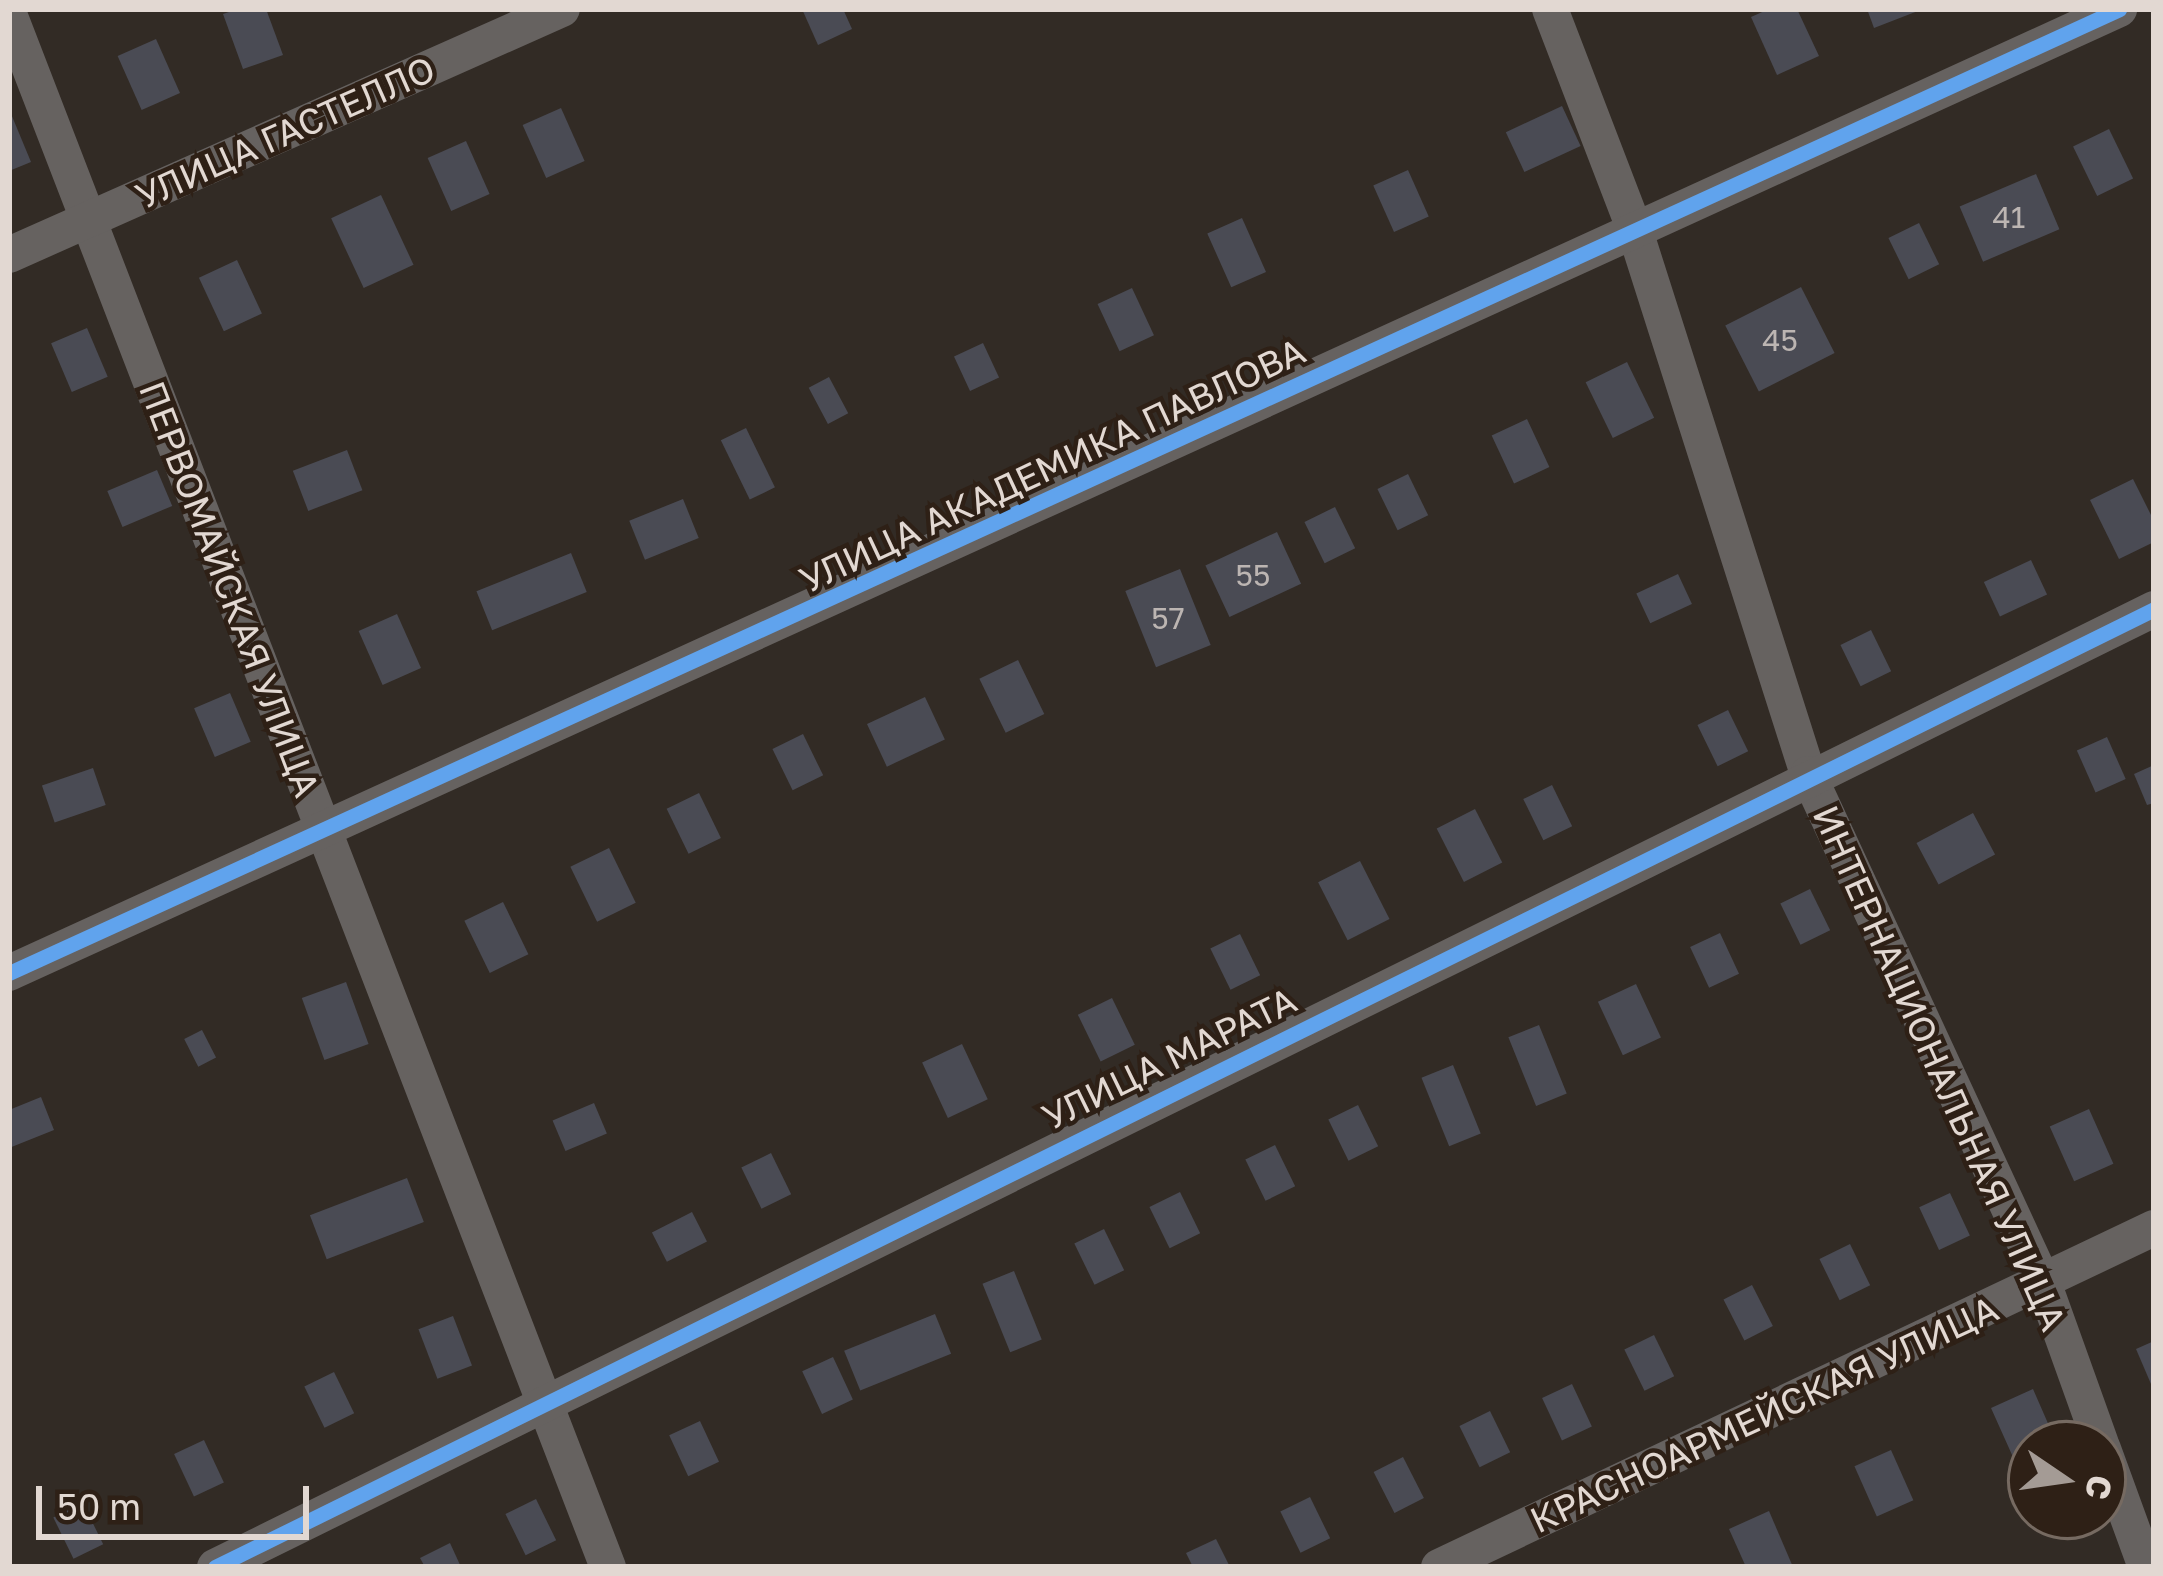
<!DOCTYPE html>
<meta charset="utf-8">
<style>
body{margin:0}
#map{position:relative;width:2163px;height:1576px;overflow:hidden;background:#322b25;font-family:"Golos Text",sans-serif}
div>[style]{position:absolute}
.building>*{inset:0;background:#4a4b54;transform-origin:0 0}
.minor>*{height:36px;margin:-18px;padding:0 18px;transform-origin:18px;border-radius:18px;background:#666260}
.cycleway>*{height:15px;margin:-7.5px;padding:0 7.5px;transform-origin:7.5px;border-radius:7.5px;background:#60a3ed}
span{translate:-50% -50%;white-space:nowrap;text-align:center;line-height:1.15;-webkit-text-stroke:9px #2e2016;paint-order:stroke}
.number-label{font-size:30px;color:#bcb5b2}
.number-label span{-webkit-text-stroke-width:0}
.street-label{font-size:36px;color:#e2d8d2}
.frame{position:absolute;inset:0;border:12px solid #e2d8d2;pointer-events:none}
.north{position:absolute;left:2007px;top:1420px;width:120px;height:120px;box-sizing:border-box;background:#2e2016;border:3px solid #766a61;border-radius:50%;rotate:103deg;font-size:33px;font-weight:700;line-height:48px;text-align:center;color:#e2d8d2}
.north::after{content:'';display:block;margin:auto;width:42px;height:54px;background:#a49b95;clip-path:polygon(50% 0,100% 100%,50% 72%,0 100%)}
.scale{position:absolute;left:36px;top:1486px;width:273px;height:54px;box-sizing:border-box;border:6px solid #e2d8d2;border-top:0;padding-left:15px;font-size:36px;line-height:42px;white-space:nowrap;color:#e2d8d2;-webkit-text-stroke:9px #2e2016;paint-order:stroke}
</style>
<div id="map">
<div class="building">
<i style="clip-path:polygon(238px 9px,266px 9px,283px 55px,243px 69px,223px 14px)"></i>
<i style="clip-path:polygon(802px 9px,843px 9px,852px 29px,818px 45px)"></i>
<i style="clip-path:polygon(1769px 9px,1797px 9px,1819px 56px,1777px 75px,1751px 17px)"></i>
<i style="clip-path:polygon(1867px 9px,1923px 9px,1874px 28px)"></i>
<i style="left:156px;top:39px;width:59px;height:42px;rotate:66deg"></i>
<i style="left:1562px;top:106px;width:44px;height:62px;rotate:65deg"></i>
<i style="left:561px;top:108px;width:58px;height:42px;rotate:66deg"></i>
<i style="clip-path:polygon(9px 109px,31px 162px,9px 171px)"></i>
<i style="left:2109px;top:129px;width:55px;height:40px;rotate:64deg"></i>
<i style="left:466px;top:141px;width:58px;height:42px;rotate:66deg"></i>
<i style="left:1408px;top:170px;width:51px;height:38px;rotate:66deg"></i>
<i style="left:2036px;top:174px;width:60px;height:83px;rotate:67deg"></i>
<i style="left:381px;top:195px;width:77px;height:55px;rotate:65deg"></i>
<i style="left:1242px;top:218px;width:59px;height:38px;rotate:66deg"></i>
<i style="left:1919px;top:223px;width:46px;height:34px;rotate:64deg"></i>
<i style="left:237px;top:260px;width:59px;height:42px;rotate:65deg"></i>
<i style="left:1801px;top:287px;width:74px;height:85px;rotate:63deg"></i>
<i style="left:1132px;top:288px;width:52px;height:38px;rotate:65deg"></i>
<i style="left:87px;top:328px;width:53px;height:39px;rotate:67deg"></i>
<i style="left:983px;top:343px;width:38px;height:32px;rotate:65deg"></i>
<i style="left:1627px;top:362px;width:62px;height:46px;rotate:64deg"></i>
<i style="left:829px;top:377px;width:41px;height:23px;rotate:62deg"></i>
<i style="left:1527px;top:419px;width:53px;height:39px;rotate:65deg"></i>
<i style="left:746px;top:428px;width:66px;height:28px;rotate:64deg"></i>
<i style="left:347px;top:450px;width:43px;height:58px;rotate:69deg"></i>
<i style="left:157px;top:470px;width:39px;height:54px;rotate:67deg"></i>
<i style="left:1408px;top:474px;width:46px;height:34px;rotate:64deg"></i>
<i style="clip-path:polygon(2133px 479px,2154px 521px,2154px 542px,2119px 559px,2090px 500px)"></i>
<i style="left:683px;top:499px;width:42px;height:58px;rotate:68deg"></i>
<i style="left:1335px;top:507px;width:46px;height:34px;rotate:64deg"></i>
<i style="left:1277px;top:532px;width:57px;height:79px;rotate:65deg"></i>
<i style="left:571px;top:553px;width:42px;height:102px;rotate:68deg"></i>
<i style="left:2031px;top:560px;width:38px;height:52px;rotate:65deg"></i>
<i style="left:1180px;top:569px;width:82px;height:59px;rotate:68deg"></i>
<i style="left:1678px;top:574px;width:33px;height:46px;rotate:65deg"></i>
<i style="left:397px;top:614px;width:59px;height:42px;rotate:66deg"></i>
<i style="left:1871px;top:630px;width:46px;height:34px;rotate:64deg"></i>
<i style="left:1018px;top:660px;width:60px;height:43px;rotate:64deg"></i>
<i style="left:230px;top:693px;width:53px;height:39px;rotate:67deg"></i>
<i style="left:925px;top:697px;width:47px;height:64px;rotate:65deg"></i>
<i style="left:1728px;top:710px;width:46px;height:34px;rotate:64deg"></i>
<i style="left:803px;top:734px;width:46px;height:34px;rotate:64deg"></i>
<i style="left:2107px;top:737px;width:46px;height:33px;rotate:66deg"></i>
<i style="clip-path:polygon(2154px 765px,2154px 803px,2147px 805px,2134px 774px)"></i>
<i style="left:93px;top:768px;width:39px;height:54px;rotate:71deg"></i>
<i style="left:1552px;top:785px;width:46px;height:32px;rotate:64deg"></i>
<i style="left:699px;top:793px;width:50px;height:36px;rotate:64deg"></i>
<i style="left:1475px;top:809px;width:60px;height:43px;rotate:63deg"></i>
<i style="left:1973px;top:813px;width:47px;height:64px;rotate:62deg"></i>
<i style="left:609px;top:848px;width:61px;height:43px;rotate:64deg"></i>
<i style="left:1360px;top:861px;width:65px;height:47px;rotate:63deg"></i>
<i style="left:1810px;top:889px;width:46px;height:33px;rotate:64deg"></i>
<i style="left:503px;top:902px;width:58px;height:43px;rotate:64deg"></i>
<i style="left:1720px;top:933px;width:45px;height:33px;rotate:65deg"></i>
<i style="left:1240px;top:934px;width:46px;height:33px;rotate:64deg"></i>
<i style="left:346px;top:982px;width:66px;height:47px;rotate:70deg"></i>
<i style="left:1636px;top:984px;width:59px;height:42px;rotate:65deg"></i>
<i style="left:1112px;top:998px;width:52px;height:38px;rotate:64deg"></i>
<i style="left:1539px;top:1025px;width:74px;height:33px;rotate:68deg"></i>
<i style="left:202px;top:1030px;width:31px;height:20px;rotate:63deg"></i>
<i style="left:962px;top:1044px;width:61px;height:44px;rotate:65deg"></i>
<i style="left:1453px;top:1065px;width:74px;height:34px;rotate:68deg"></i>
<i style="clip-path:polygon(41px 1097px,54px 1130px,9px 1148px,9px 1110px)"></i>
<i style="left:594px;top:1103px;width:33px;height:45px;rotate:67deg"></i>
<i style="left:1358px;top:1105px;width:46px;height:33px;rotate:64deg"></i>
<i style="left:2089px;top:1109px;width:60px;height:43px;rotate:66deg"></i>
<i style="left:1275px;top:1145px;width:46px;height:33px;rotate:64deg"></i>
<i style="left:771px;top:1153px;width:46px;height:33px;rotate:64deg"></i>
<i style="left:407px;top:1178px;width:47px;height:104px;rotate:69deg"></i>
<i style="left:1180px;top:1192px;width:46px;height:34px;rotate:64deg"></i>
<i style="left:1950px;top:1193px;width:47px;height:34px;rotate:65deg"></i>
<i style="left:692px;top:1212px;width:33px;height:45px;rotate:63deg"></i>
<i style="left:1104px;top:1229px;width:46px;height:33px;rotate:64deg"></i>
<i style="left:1850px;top:1244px;width:46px;height:34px;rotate:64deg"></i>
<i style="left:1014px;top:1271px;width:74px;height:34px;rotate:68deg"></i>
<i style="left:1752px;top:1285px;width:46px;height:32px;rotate:63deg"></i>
<i style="left:935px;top:1314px;width:43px;height:98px;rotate:68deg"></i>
<i style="left:453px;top:1316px;width:53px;height:37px;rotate:69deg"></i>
<i style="left:1654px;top:1335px;width:46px;height:33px;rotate:64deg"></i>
<i style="clip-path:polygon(2154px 1341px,2154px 1391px,2136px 1349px)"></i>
<i style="left:833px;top:1357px;width:47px;height:34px;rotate:65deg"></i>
<i style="left:334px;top:1372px;width:46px;height:33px;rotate:64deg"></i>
<i style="left:1572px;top:1384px;width:47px;height:33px;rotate:65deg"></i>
<i style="clip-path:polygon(2033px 1389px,2057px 1444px,2031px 1444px,2031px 1459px,2017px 1466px,1991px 1408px)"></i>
<i style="left:1490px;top:1411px;width:46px;height:34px;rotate:64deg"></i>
<i style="left:700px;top:1421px;width:45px;height:34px;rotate:65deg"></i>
<i style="left:204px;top:1440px;width:47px;height:33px;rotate:65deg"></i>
<i style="left:1891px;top:1450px;width:55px;height:40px;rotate:66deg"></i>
<i style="left:1403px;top:1457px;width:46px;height:33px;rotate:63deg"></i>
<i style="left:1310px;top:1497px;width:46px;height:33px;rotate:64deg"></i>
<i style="left:536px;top:1499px;width:46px;height:34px;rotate:64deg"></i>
<i style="left:83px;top:1503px;width:46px;height:33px;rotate:64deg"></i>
<i style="clip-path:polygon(1769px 1511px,1793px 1567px,1746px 1567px,1729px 1529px)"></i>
<i style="clip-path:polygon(1216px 1539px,1230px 1567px,1193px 1567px,1186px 1553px)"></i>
<i style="clip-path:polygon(450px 1543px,461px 1567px,425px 1567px,420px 1558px)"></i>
</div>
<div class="minor">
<i style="left:1550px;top:9px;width:238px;rotate:69deg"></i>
<i style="left:1635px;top:231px;width:570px;rotate:72.33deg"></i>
<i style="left:1808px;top:774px;width:560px;rotate:65.17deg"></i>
<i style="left:2043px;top:1282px;width:172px;rotate:70.3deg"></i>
<i style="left:9px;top:14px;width:1665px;rotate:68.91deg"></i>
<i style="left:9px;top:255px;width:605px;rotate:-23.98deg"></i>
<i style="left:9px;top:973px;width:2320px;rotate:-24.55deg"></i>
<i style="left:2103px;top:1449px;width:126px;rotate:70deg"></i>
<i style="left:215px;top:1567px;width:2163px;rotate:-26.29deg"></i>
<i style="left:1439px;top:1567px;width:791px;rotate:-25.37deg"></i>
</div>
<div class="cycleway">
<i style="left:9px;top:973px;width:2320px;rotate:-24.55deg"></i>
<i style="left:215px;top:1567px;width:2163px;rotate:-26.29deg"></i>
</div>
<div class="number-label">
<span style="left:2009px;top:217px">41</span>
<span style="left:1780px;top:340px">45</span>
<span style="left:1253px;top:575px">55</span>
<span style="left:1168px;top:618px">57</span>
</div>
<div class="street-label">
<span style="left:285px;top:132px;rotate:-24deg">УЛИЦА ГАСТЕЛЛО</span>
<span style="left:1052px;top:465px;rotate:-25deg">УЛИЦА АКАДЕМИКА ПАВЛОВА</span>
<span style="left:230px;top:589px;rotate:69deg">ПЕРВОМАЙСКАЯ УЛИЦА</span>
<span style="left:1169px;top:1058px;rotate:-26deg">УЛИЦА МАРАТА</span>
<span style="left:1940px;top:1068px;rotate:66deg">ИНТЕРНАЦИОНАЛЬНАЯ УЛИЦА</span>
<span style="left:1764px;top:1414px;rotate:-25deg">КРАСНОАРМЕЙСКАЯ УЛИЦА</span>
</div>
<div class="frame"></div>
<div class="north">С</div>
<div class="scale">50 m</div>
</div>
